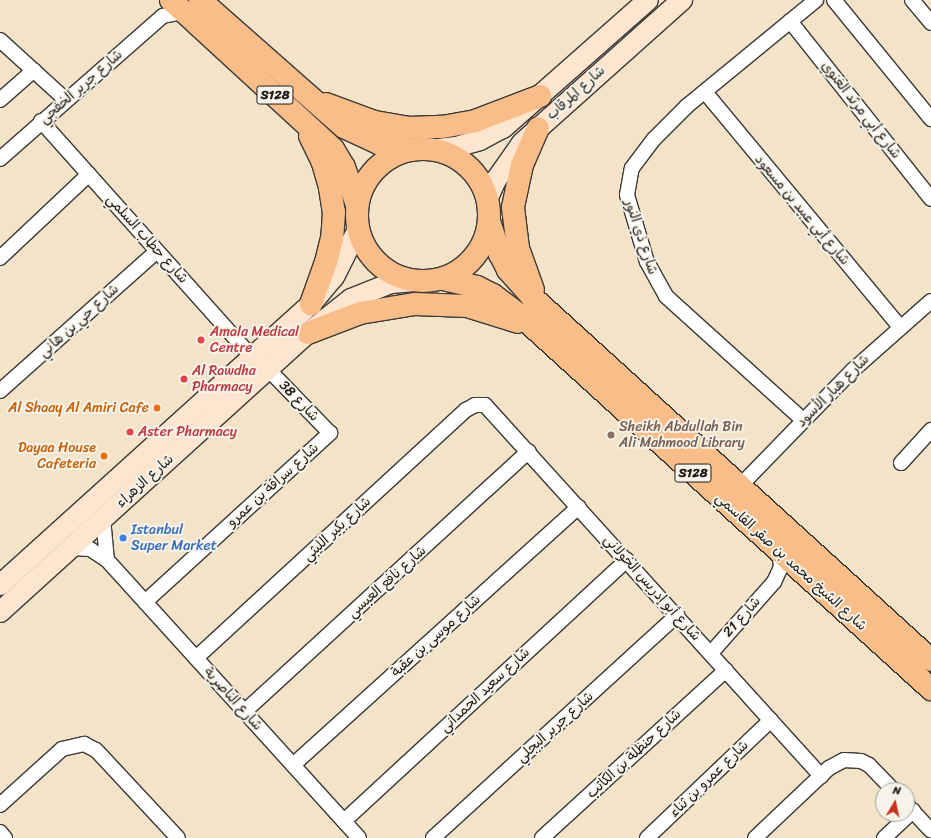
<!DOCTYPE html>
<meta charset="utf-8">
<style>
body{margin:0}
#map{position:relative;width:931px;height:838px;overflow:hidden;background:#f2e3c9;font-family:Sriracha,"Playpen Sans Arabic",sans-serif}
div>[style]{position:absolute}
.roads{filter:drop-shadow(1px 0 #3c3a36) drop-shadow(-1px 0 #3c3a36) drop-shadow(0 1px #3c3a36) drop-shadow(0 -1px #3c3a36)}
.minor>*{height:14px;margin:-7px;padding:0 7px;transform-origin:7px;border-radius:7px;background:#fff}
.secondary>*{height:20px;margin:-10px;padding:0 10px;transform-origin:10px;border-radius:10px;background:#fde5d0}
.primary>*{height:22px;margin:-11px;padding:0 11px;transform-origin:11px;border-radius:11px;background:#f9bd89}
.primary>.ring{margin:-11px;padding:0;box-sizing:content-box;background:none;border:22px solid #f9bd89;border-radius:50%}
.dots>*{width:11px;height:11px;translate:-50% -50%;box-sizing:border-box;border:2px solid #f7f3e8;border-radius:50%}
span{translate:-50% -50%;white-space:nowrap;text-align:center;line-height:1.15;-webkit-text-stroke:4px #f7f3e8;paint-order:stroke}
.shield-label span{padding:1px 3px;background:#f7f3e8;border:1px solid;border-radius:3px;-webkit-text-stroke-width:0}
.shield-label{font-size:13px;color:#1c1c1c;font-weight:700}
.street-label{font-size:14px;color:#1c1c1c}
.health-label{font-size:14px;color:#be3a42}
.left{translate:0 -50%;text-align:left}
.food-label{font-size:14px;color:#c56008}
.right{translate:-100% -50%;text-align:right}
.education-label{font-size:14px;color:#785e54}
.shop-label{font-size:14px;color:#366cbe}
.north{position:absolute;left:875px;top:782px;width:40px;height:40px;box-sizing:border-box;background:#f7f3e8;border:1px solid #9f9d96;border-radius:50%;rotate:9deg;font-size:11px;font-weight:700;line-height:16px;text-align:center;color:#1c1c1c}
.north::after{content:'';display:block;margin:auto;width:14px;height:18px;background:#c8321e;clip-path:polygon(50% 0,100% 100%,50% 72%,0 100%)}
</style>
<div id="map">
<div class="roads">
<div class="minor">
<i style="left:834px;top:0;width:154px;rotate:50.8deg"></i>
<i style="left:912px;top:0;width:30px;rotate:50deg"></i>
<i style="left:790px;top:21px;width:227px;rotate:51.6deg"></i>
<i style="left:0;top:40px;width:89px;rotate:42.3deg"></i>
<i style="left:705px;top:92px;width:305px;rotate:50.3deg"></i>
<i style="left:0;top:100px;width:45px;rotate:-41.4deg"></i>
<i style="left:41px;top:121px;width:317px;rotate:48.2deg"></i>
<i style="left:0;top:159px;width:217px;rotate:-41.3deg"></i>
<i style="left:163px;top:16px;width:20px;rotate:-11deg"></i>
<i style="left:0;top:258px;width:122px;rotate:-43.3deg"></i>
<i style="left:0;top:391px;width:210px;rotate:-41.7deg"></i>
<i style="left:803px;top:420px;width:185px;rotate:-137.9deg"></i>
<i style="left:666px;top:296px;width:39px;rotate:-119deg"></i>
<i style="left:647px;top:262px;width:70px;rotate:-106.6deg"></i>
<i style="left:627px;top:195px;width:27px;rotate:-80deg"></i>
<i style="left:632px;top:168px;width:36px;rotate:-53deg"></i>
<i style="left:654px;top:139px;width:47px;rotate:-45deg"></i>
<i style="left:687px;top:106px;width:167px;rotate:-39.4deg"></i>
<i style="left:901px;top:463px;width:45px;rotate:-47.7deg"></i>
<i style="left:740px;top:486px;width:162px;rotate:-45.8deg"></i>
<i style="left:853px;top:370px;width:104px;rotate:-41.5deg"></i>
<i style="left:103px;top:518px;width:42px;rotate:84.6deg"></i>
<i style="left:71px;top:548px;width:19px;rotate:3deg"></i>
<i style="left:90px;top:549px;width:20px;rotate:33deg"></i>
<i style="left:107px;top:560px;width:375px;rotate:47.8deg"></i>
<i style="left:145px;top:602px;width:251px;rotate:-42.4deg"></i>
<i style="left:330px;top:433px;width:89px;rotate:-134.1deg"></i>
<i style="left:711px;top:653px;width:95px;rotate:-48.4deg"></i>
<i style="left:774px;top:582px;width:17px;rotate:-65deg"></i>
<i style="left:781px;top:567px;width:16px;rotate:-97deg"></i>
<i style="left:196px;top:658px;width:367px;rotate:-42.6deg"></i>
<i style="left:466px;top:410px;width:10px;rotate:-29deg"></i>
<i style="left:475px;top:405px;width:10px"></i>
<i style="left:485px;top:405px;width:501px;rotate:47.83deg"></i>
<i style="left:244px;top:712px;width:386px;rotate:-42.5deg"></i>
<i style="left:293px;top:765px;width:385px;rotate:-42.1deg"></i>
<i style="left:0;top:805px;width:84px;rotate:-42.1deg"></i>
<i style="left:62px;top:749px;width:23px;rotate:-13deg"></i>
<i style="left:84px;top:744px;width:13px;rotate:27deg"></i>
<i style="left:96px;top:750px;width:120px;rotate:47deg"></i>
<i style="left:907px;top:805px;width:35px;rotate:47deg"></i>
<i style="left:344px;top:821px;width:385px;rotate:-42.7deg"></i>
<i style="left:0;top:832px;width:8px;rotate:50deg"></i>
<i style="left:433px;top:838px;width:331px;rotate:-42.4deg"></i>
<i style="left:542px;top:838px;width:249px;rotate:-42.4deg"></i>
<i style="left:647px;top:838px;width:171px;rotate:-43.6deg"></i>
<i style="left:755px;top:838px;width:102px;rotate:-43.4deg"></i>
<i style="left:829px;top:768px;width:17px;rotate:-28deg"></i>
<i style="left:844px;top:760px;width:17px;rotate:3deg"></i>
<i style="left:861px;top:761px;width:9px;rotate:27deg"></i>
<i style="left:869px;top:765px;width:35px;rotate:46deg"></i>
<i style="left:884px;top:838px;width:40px;rotate:-43deg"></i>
</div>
<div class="secondary">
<i style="left:431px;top:150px;width:25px;rotate:-7deg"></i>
<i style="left:456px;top:147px;width:25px;rotate:-16deg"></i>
<i style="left:480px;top:140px;width:26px;rotate:-28deg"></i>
<i style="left:503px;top:128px;width:193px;rotate:-41.4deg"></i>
<i style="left:487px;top:200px;width:22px;rotate:-66deg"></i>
<i style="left:496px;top:180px;width:45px;rotate:-54.9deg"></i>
<i style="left:522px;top:143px;width:215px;rotate:-41.8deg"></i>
<i style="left:0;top:585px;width:419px;rotate:-42.1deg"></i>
<i style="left:311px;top:304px;width:35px;rotate:-50deg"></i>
<i style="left:334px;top:277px;width:54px;rotate:-63.4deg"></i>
<i style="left:0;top:612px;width:416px;rotate:-42.2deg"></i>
<i style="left:308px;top:333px;width:55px;rotate:-38.3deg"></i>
<i style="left:351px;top:299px;width:43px;rotate:-21.8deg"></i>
<i style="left:391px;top:283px;width:21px;rotate:-5deg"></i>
</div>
<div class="primary">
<i style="left:171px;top:0;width:220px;rotate:42.6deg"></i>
<i style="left:333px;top:149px;width:21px;rotate:59deg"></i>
<i style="left:344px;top:167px;width:40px;rotate:71.1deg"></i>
<i style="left:200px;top:0;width:192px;rotate:41.4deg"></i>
<i style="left:344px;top:127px;width:38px;rotate:25deg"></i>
<i style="left:378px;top:143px;width:34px;rotate:12deg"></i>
<i style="left:326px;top:104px;width:52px;rotate:20.2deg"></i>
<i style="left:375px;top:122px;width:34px;rotate:10deg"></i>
<i style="left:408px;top:128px;width:34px;rotate:-2deg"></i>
<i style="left:442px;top:127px;width:34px;rotate:-10deg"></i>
<i style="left:475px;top:121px;width:70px;rotate:-21deg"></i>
<i style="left:310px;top:136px;width:30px;rotate:64deg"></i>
<i style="left:323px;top:163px;width:26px;rotate:74deg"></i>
<i style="left:330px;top:188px;width:24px;rotate:81deg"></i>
<i style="left:334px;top:212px;width:26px;rotate:94deg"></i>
<i style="left:332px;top:238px;width:25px;rotate:104deg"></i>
<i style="left:326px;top:262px;width:45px;rotate:109.7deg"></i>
<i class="ring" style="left:357px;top:149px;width:110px;height:110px"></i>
<i style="left:489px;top:221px;width:35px;rotate:72deg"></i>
<i style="left:500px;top:254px;width:18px;rotate:63deg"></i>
<i style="left:508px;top:270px;width:36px;rotate:48deg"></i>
<i style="left:532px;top:297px;width:539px;rotate:42.3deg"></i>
<i style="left:443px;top:279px;width:35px;rotate:13deg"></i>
<i style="left:477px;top:287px;width:18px;rotate:27deg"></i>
<i style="left:493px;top:295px;width:34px;rotate:37deg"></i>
<i style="left:520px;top:315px;width:556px;rotate:42.3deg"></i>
<i style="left:533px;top:290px;width:45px;rotate:-109.7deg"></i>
<i style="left:518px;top:248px;width:41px;rotate:-97deg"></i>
<i style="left:513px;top:207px;width:43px;rotate:-77.9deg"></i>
<i style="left:522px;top:165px;width:40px;rotate:-66.6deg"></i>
<i style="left:308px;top:333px;width:56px;rotate:-21deg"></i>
<i style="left:360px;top:313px;width:56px;rotate:-9.3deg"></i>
<i style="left:415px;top:304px;width:52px;rotate:2.2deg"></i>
<i style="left:467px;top:306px;width:53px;rotate:17.4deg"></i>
</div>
</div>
<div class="dots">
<i style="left:201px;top:340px;background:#e0444e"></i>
<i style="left:184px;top:379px;background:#e0444e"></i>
<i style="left:157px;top:408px;background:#e8710a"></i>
<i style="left:130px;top:432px;background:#e0444e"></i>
<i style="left:611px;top:435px;background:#8d6e63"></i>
<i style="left:104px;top:456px;background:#e8710a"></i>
<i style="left:123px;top:538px;background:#3f7fe0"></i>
</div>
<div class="shield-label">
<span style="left:275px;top:95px">S128</span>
<span style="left:693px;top:473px">S128</span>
</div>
<div class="street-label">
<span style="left:81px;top:87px;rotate:-41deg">شارع جرير الخفجي</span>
<span style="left:576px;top:93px;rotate:-42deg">شارع المرقاب</span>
<span style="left:861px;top:110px;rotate:52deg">شارع أبي مرثد الغنوي</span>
<span style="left:802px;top:210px;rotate:50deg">شارع أبي عبيد بن مسعود</span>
<span style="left:641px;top:237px;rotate:72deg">شارع ذي النور</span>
<span style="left:147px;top:239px;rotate:48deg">شارع حطاب السلمي</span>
<span style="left:79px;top:321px;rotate:-42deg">شارع حي بن هاني</span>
<span style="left:833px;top:391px;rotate:-45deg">شارع هبار الأسود</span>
<span style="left:299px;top:401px;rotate:46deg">شارع 38</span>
<span style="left:145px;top:481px;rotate:-42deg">شارع الزهراء</span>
<span style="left:273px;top:485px;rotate:-42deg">شارع سراقة بن عمرو</span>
<span style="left:337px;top:529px;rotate:-43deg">شارع بكير الليثي</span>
<span style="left:791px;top:562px;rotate:42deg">شارع الشيخ محمد بن صقر القاسمي</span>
<span style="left:387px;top:582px;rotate:-42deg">شارع نافع العبسي</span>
<span style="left:652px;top:588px;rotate:48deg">شارع أبو إدريس الخولاني</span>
<span style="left:742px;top:617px;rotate:-48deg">شارع 21</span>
<span style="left:436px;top:636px;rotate:-42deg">شارع موسى بن عقبة</span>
<span style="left:485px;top:690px;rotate:-43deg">شارع سعيد الحمداني</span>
<span style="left:233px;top:699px;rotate:48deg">شارع الناصرية</span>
<span style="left:555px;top:727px;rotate:-42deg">شارع جرير البجلي</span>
<span style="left:634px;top:754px;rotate:-43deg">شارع حنظلة بن الكاتب</span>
<span style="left:709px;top:779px;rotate:-44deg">شارع عمرو بن ثناء</span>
</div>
<div class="health-label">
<span class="left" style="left:210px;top:340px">Amala Medical<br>Centre</span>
<span class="left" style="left:192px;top:379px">Al Rawdha<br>Pharmacy</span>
<span class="left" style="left:138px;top:432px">Aster Pharmacy</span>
</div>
<div class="food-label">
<span class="right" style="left:149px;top:408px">Al Shaay Al Amiri Cafe</span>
<span class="right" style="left:96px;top:456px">Dayaa House<br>Cafeteria</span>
</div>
<div class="education-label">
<span class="left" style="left:619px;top:435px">Sheikh Abdullah Bin<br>Ali Mahmood Library</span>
</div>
<div class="shop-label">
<span class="left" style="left:131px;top:538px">Istanbul<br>Super Market</span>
</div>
<div class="north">N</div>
</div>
